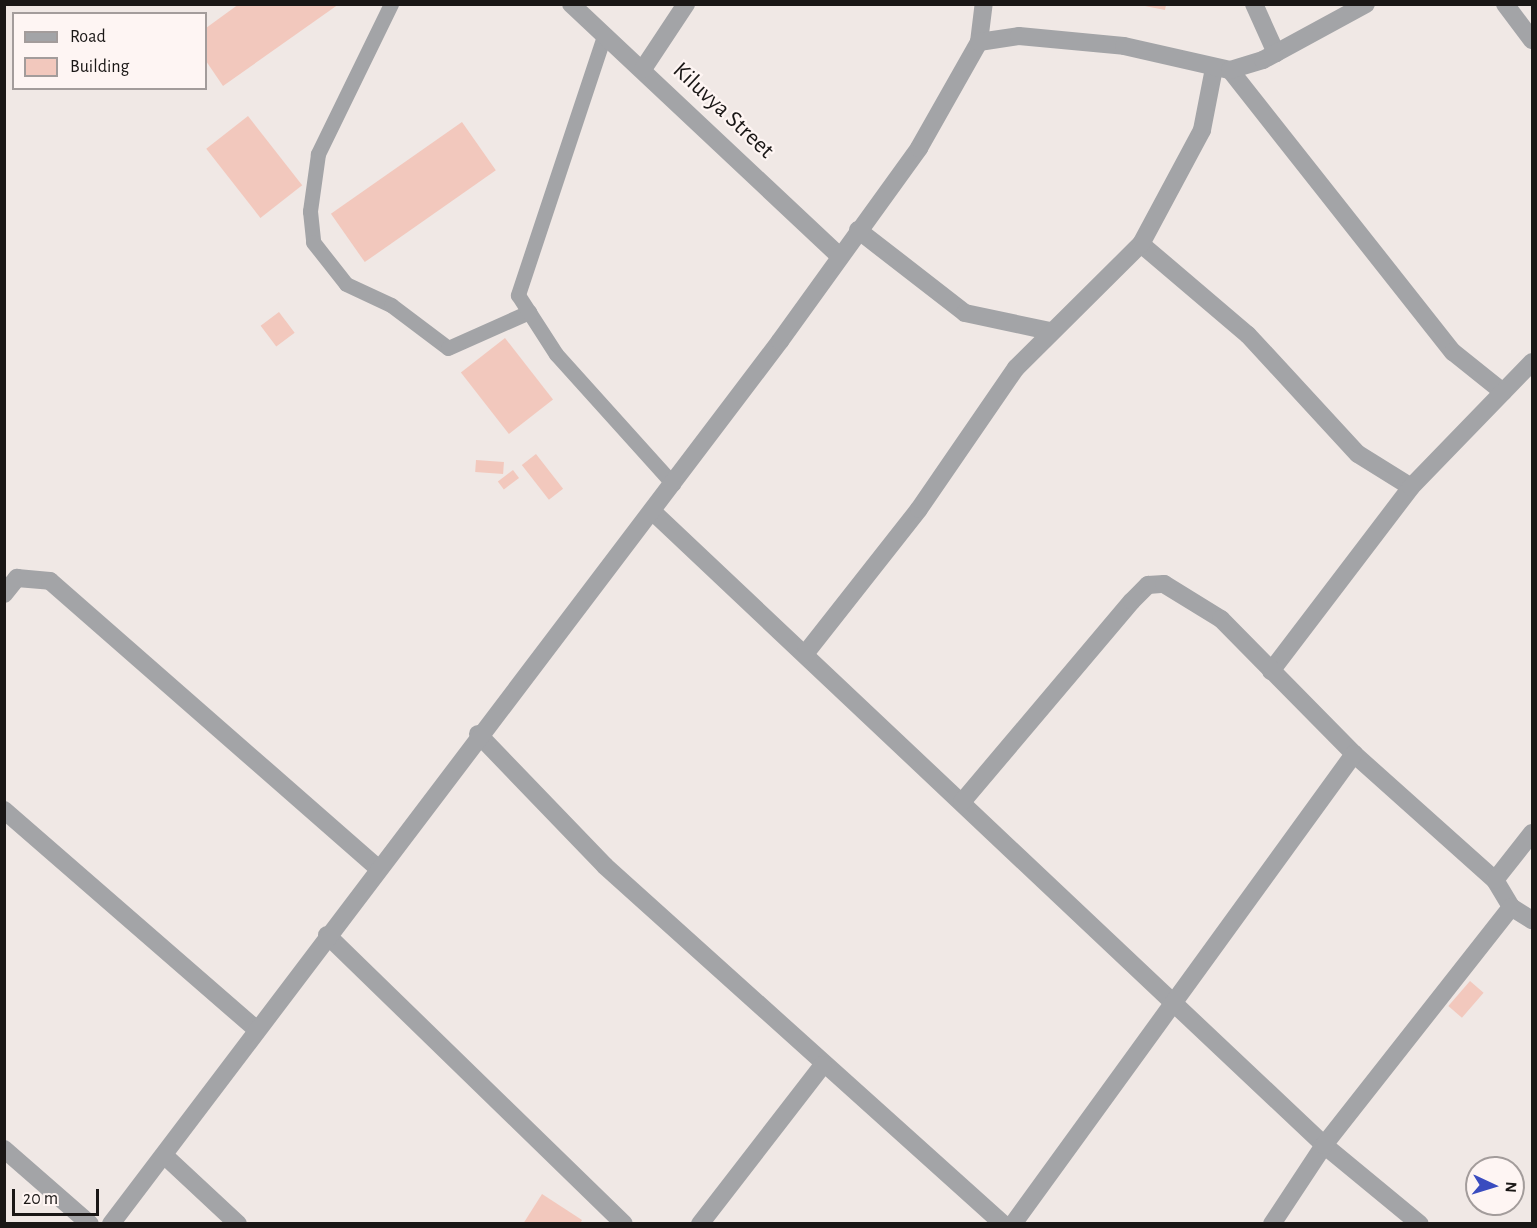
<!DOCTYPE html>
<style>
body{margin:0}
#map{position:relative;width:1537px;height:1228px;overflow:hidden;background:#f0e8e5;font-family:"Alegreya Sans",sans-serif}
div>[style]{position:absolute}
.building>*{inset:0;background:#f2c8bd;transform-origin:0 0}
.lane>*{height:15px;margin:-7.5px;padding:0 7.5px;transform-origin:7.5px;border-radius:7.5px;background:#a3a4a7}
.street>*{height:18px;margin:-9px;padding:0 9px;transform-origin:9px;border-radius:9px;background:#a3a4a7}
span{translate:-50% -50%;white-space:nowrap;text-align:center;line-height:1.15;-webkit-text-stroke:4.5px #fef5f3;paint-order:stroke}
.street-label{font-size:24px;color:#1a1716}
.frame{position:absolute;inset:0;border:6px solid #1a1716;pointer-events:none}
.legend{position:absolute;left:12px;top:12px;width:195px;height:78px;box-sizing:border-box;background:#fef5f3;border:2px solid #a39c9b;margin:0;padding:8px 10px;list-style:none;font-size:18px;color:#1a1716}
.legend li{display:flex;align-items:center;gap:12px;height:30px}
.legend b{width:30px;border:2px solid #a39c9b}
.north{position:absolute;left:1465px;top:1156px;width:60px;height:60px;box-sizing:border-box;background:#fef5f3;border:2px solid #a39c9b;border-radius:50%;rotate:94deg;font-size:16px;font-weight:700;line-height:24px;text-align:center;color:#1a1716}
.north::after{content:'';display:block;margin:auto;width:21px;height:27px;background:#3a4cbf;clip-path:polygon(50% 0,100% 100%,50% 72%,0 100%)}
.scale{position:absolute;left:12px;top:1189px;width:87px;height:27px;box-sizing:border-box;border:3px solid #1a1716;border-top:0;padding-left:8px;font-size:18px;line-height:21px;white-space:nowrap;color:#1a1716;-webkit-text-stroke:4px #fef5f3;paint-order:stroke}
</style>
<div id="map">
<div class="building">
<i style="clip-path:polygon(239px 4px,339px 4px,223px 86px,206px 61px,206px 28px)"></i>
<i style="clip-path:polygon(1140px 5px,1166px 5px,1165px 10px)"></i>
<i style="left:248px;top:116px;width:88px;height:53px;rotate:52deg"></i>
<i style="left:462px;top:122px;width:59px;height:160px;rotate:55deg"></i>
<i style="left:279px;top:312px;width:26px;height:23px;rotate:53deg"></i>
<i style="left:505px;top:338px;width:78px;height:56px;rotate:52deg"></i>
<i style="left:536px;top:454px;width:44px;height:18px;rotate:52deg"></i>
<i style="left:476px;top:460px;width:28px;height:12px;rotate:4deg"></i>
<i style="left:513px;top:470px;width:10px;height:19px;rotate:53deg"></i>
<i style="left:1470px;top:981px;width:18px;height:33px;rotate:41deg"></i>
<i style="clip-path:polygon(542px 1194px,582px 1220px,580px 1224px,523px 1224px)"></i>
</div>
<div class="lane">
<i style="left:391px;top:4px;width:167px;rotate:116deg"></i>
<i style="left:318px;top:154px;width:58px;rotate:98deg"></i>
<i style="left:310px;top:211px;width:31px;rotate:84deg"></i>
<i style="left:313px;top:242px;width:53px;rotate:51.8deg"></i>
<i style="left:346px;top:284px;width:50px;rotate:25deg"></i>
<i style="left:391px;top:305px;width:71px;rotate:37deg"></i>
<i style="left:448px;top:348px;width:89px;rotate:-24deg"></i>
<i style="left:604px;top:36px;width:273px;rotate:108.4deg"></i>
<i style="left:518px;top:295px;width:70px;rotate:57.2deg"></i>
<i style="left:556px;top:354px;width:175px;rotate:48deg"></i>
</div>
<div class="street">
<i style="left:571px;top:4px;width:368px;rotate:43.2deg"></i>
<i style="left:1254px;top:4px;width:54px;rotate:65.8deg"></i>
<i style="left:1505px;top:4px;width:45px;rotate:53.1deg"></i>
<i style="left:979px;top:42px;width:38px;rotate:-83deg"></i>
<i style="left:643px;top:69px;width:78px;rotate:-56.5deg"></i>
<i style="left:1230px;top:70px;width:360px;rotate:51.7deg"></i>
<i style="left:1453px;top:352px;width:64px;rotate:38.7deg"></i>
<i style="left:858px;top:230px;width:135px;rotate:37.8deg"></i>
<i style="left:965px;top:313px;width:87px;rotate:12deg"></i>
<i style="left:1141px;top:244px;width:140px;rotate:40.4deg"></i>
<i style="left:1248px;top:335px;width:162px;rotate:47.3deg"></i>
<i style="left:1358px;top:454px;width:62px;rotate:31.9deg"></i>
<i style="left:652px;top:511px;width:924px;rotate:43.33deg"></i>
<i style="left:1324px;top:1145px;width:124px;rotate:39.5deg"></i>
<i style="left:4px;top:594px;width:21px;rotate:-51deg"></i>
<i style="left:17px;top:578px;width:33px;rotate:5deg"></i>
<i style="left:50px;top:581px;width:436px;rotate:41.2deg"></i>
<i style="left:805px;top:654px;width:184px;rotate:-51.8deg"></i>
<i style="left:919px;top:509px;width:171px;rotate:-55.5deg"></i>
<i style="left:1016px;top:368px;width:176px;rotate:-44.8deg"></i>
<i style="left:1141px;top:244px;width:129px;rotate:-61.8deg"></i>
<i style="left:1202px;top:130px;width:63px;rotate:-79deg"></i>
<i style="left:1271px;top:671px;width:231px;rotate:-52.7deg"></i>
<i style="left:1411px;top:487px;width:174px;rotate:-45.9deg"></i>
<i style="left:478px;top:734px;width:183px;rotate:46.1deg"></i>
<i style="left:605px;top:866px;width:535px;rotate:41.97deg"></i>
<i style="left:962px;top:802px;width:263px;rotate:-49.8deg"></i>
<i style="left:1132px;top:601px;width:23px;rotate:-45deg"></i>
<i style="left:1148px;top:585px;width:16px;rotate:-4deg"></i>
<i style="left:1164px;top:584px;width:67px;rotate:31.6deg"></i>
<i style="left:1221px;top:619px;width:190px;rotate:45.4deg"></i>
<i style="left:1354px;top:754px;width:189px;rotate:41.8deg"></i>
<i style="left:1495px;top:880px;width:31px;rotate:59deg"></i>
<i style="left:1511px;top:907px;width:25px;rotate:32deg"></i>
<i style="left:4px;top:810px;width:332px;rotate:41deg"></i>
<i style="left:1495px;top:880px;width:60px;rotate:-51.8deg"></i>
<i style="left:327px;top:935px;width:414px;rotate:44.2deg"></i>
<i style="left:4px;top:1149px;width:114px;rotate:41.1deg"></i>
<i style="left:165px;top:1156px;width:100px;rotate:43deg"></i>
<i style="left:111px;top:1224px;width:1108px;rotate:-52.85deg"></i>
<i style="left:780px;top:341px;width:238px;rotate:-54.2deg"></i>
<i style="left:919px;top:148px;width:122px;rotate:-60.5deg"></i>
<i style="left:979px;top:42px;width:40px;rotate:-8.5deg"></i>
<i style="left:1019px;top:36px;width:105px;rotate:5.4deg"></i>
<i style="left:1124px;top:46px;width:109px;rotate:12.8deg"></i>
<i style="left:1230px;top:70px;width:34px;rotate:-17deg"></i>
<i style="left:1263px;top:60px;width:117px;rotate:-28.5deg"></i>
<i style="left:700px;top:1224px;width:201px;rotate:-52.3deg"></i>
<i style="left:1013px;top:1224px;width:581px;rotate:-54.04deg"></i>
<i style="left:1272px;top:1224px;width:95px;rotate:-56.6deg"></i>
<i style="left:1324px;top:1145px;width:303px;rotate:-51.8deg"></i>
</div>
<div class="street-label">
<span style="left:723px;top:111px;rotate:43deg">Kiluvya Street</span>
</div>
<div class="frame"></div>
<ul class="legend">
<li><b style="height:8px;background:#a3a4a7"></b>Road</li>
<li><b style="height:16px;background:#f2c8bd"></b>Building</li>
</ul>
<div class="north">N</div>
<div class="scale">20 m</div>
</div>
